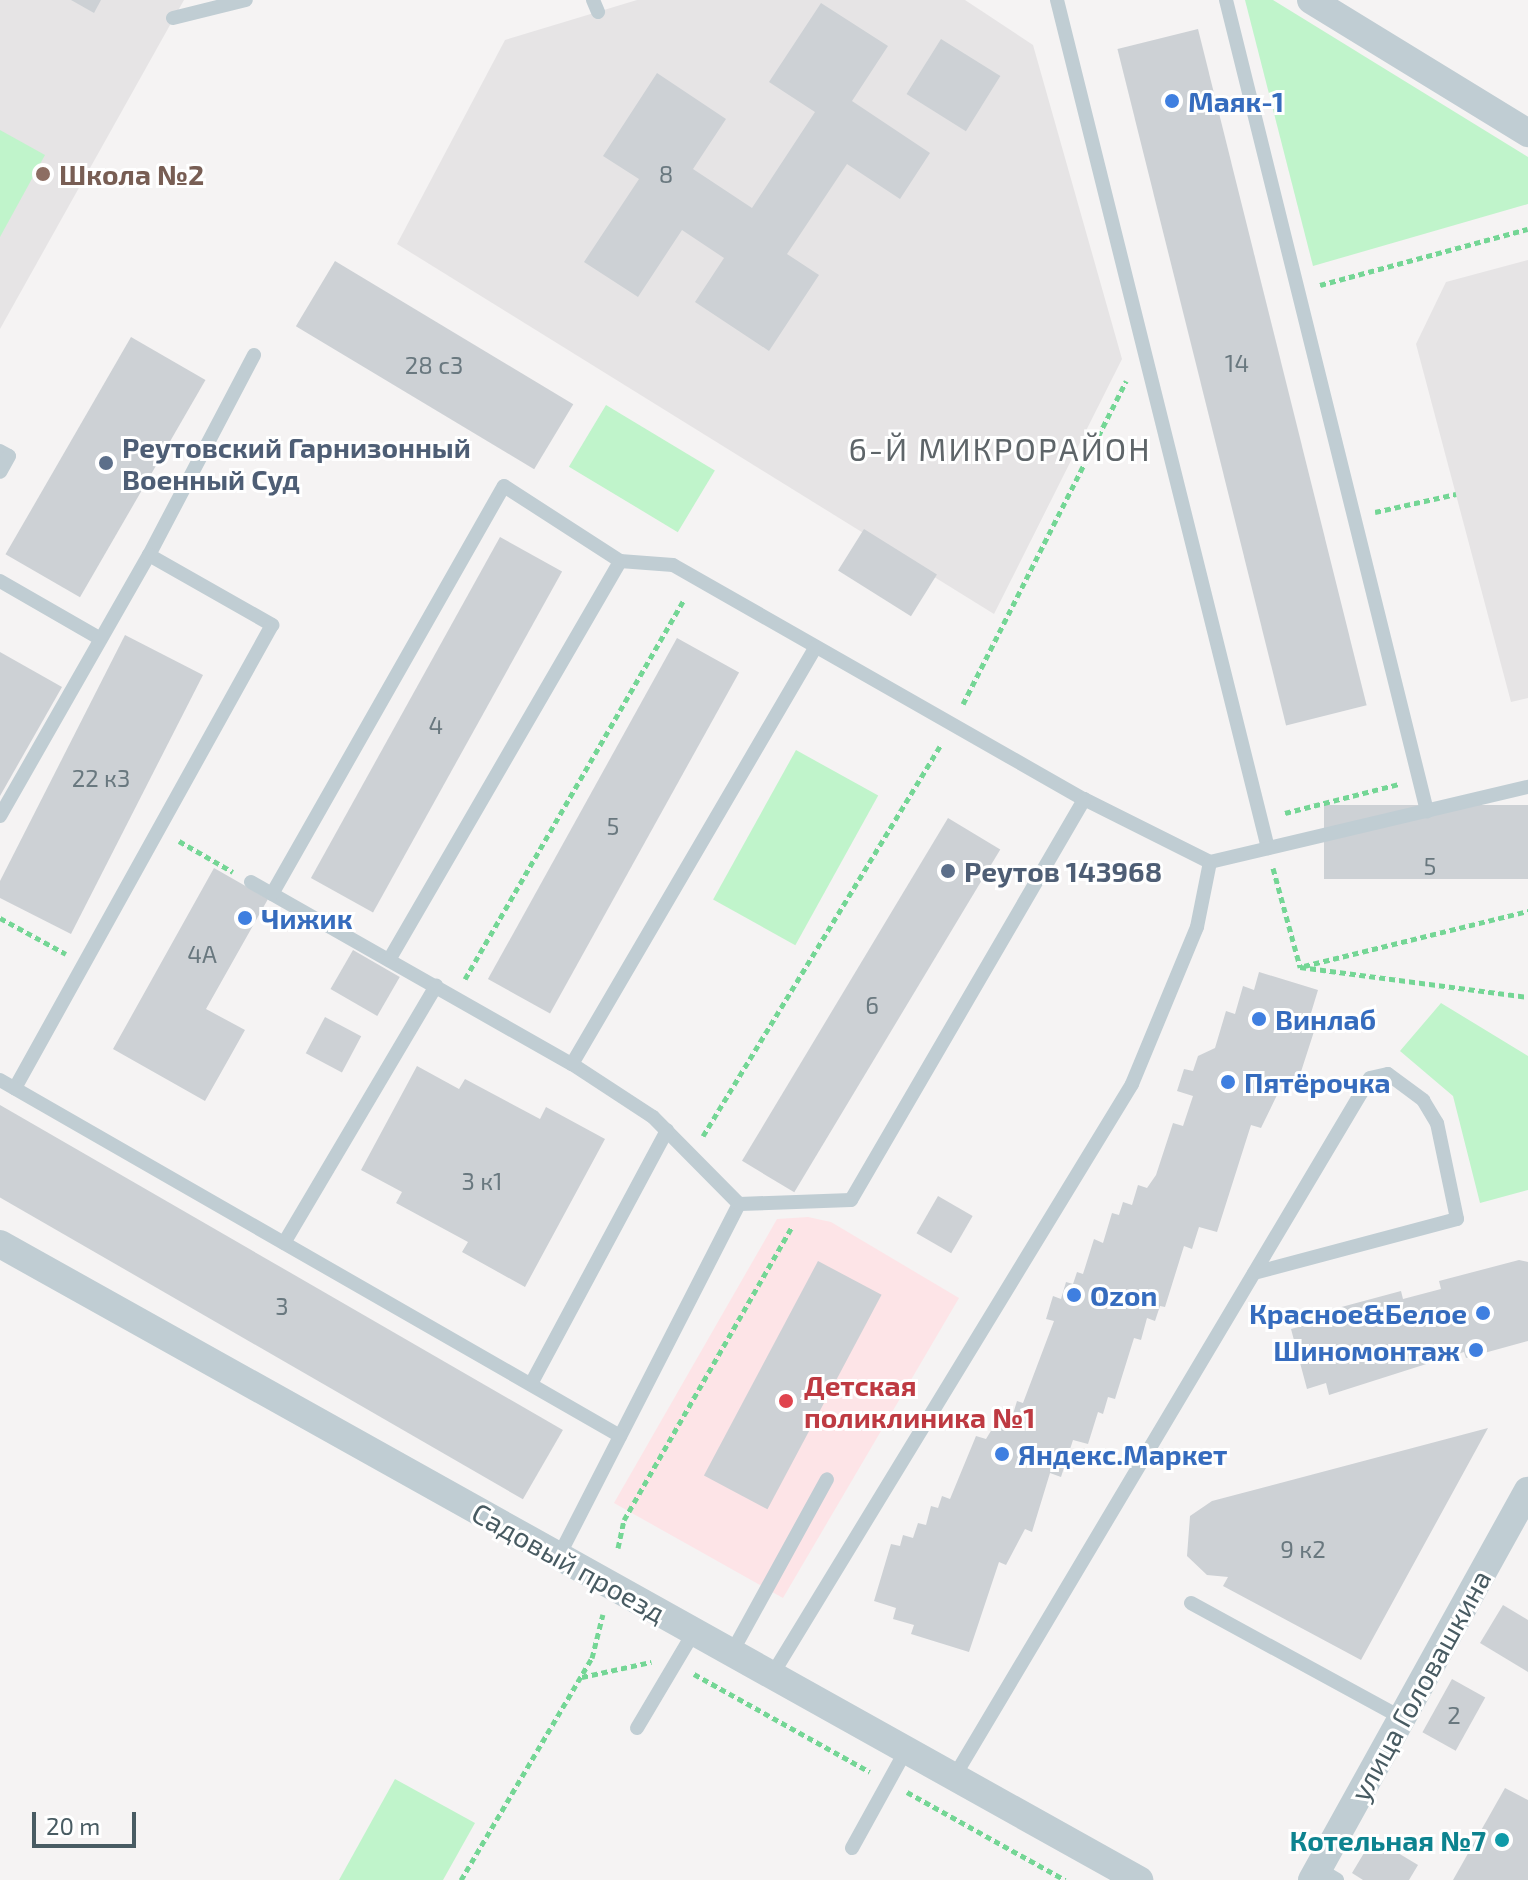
<!DOCTYPE html>
<meta charset="utf-8">
<style>
body{margin:0}
#map{position:relative;width:1528px;height:1880px;overflow:hidden;background:#f5f3f3;font-family:"Exo 2",sans-serif}
div>[style]{position:absolute}
.education>*{inset:0;background:#e6e4e5}
.medical>*{inset:0;background:#fde4e7}
.green>*{inset:0;background:#c0f4cb;transform-origin:0 0}
.building>*{inset:0;background:#cdd1d5;transform-origin:0 0}
.path>*{height:5px;margin-top:-2.5px;transform-origin:0;background:repeating-linear-gradient(90deg,#74d695 0 6px,transparent 0 10px)}
.service>*{height:14px;margin:-7px;padding:0 7px;transform-origin:7px;border-radius:7px;background:#c0cdd3}
.minor>*{height:28px;margin:-14px;padding:0 14px;transform-origin:14px;border-radius:14px;background:#c0cdd3}
.dots>*{width:22px;height:22px;translate:-50% -50%;box-sizing:border-box;border:4px solid #fff;border-radius:50%}
span{translate:-50% -50%;white-space:nowrap;text-align:center;line-height:1.15;-webkit-text-stroke:6px #fff;paint-order:stroke}
.number-label{font-size:24px;color:#69787f}
.number-label span{-webkit-text-stroke-width:0}
.shop-label{font-size:28px;color:#366cbe;font-weight:700}
.left{translate:0 -50%;text-align:left}
.right{translate:-100% -50%;text-align:right}
.education-label{font-size:28px;color:#785e54;font-weight:700}
.service-label{font-size:28px;color:#4e5e75;font-weight:700}
.health-label{font-size:28px;color:#be3a42;font-weight:700}
.street-label{font-size:28px;color:#485b62}
.culture-label{font-size:28px;color:#0d838f;font-weight:700}
.quarter-label{font-size:32px;color:#5e6569;letter-spacing:2px}
.scale{position:absolute;left:32px;top:1812px;width:104px;height:36px;box-sizing:border-box;border:4px solid #485b62;border-top:0;padding-left:10px;font-size:24px;line-height:28px;white-space:nowrap;color:#485b62;-webkit-text-stroke:6px #fff;paint-order:stroke}
</style>
<div id="map">
<div class="education">
<i style="clip-path:polygon(0 0,184px 0,0 329px)"></i>
<i style="clip-path:polygon(637px 0,965px 0,1033px 45px,1122px 359px,994px 614px,397px 244px,505px 40px)"></i>
<i style="clip-path:polygon(1528px 260px,1528px 698px,1511px 702px,1416px 344px,1446px 282px)"></i>
</div>
<div class="medical">
<i style="clip-path:polygon(808px 1217px,831px 1222px,959px 1298px,783px 1598px,614px 1503px,777px 1219px)"></i>
</div>
<div class="green">
<i style="clip-path:polygon(1245px 0,1273px 0,1528px 157px,1528px 204px,1313px 266px)"></i>
<i style="clip-path:polygon(0 130px,45px 155px,0 237px)"></i>
<i style="left:606px;top:405px;width:127px;height:72px;rotate:31deg"></i>
<i style="left:796px;top:750px;width:94px;height:171px;rotate:29deg"></i>
<i style="clip-path:polygon(1441px 1003px,1528px 1056px,1528px 1190px,1480px 1203px,1453px 1096px,1400px 1051px)"></i>
<i style="clip-path:polygon(395px 1779px,475px 1823px,443px 1880px,339px 1880px)"></i>
</div>
<div class="building">
<i style="clip-path:polygon(71px 0,101px 0,94px 13px)"></i>
<i style="clip-path:polygon(821px 3px,888px 46px,852px 101px,930px 153px,900px 199px,847px 164px,787px 254px,819px 275px,769px 351px,695px 302px,724px 258px,682px 230px,638px 297px,584px 262px,639px 179px,603px 156px,657px 73px,726px 119px,693px 169px,752px 208px,815px 112px,769px 82px)"></i>
<i style="left:1198px;top:29px;width:697px;height:83px;rotate:76deg"></i>
<i style="left:941px;top:39px;width:70px;height:65px;rotate:32deg"></i>
<i style="left:335px;top:261px;width:278px;height:76px;rotate:31deg"></i>
<i style="left:131px;top:337px;width:86px;height:251px;rotate:30deg"></i>
<i style="left:864px;top:529px;width:86px;height:49px;rotate:32deg"></i>
<i style="left:500px;top:537px;width:71px;height:390px;rotate:29deg"></i>
<i style="clip-path:polygon(125px 635px,203px 675px,71px 934px,0 898px,0 881px)"></i>
<i style="left:677px;top:638px;width:71px;height:390px;rotate:29deg"></i>
<i style="clip-path:polygon(0 652px,62px 687px,0 796px)"></i>
<i style="left:1528px;top:805px;width:74px;height:204px;rotate:90deg"></i>
<i style="left:948px;top:818px;width:61px;height:400px;rotate:31deg"></i>
<i style="clip-path:polygon(214px 868px,268px 899px,206px 1009px,245px 1030px,205px 1101px,113px 1049px)"></i>
<i style="left:353px;top:950px;width:54px;height:45px;rotate:30deg"></i>
<i style="clip-path:polygon(1259px 972px,1318px 990px,1311px 1013px,1319px 1016px,1298px 1081px,1291px 1078px,1286px 1094px,1279px 1091px,1261px 1128px,1251px 1125px,1217px 1232px,1199px 1227px,1192px 1249px,1184px 1246px,1165px 1307px,1160px 1306px,1155px 1321px,1147px 1318px,1141px 1340px,1134px 1338px,1115px 1399px,1108px 1397px,1103px 1414px,1098px 1412px,1088px 1444px,1073px 1440px,1061px 1477px,1050px 1473px,1032px 1532px,1025px 1529px,1006px 1565px,999px 1562px,969px 1652px,911px 1634px,914px 1625px,893px 1619px,896px 1608px,874px 1601px,891px 1544px,900px 1546px,903px 1535px,913px 1538px,918px 1523px,926px 1525px,931px 1506px,938px 1508px,942px 1496px,950px 1499px,976px 1436px,986px 1439px,1003px 1411px,1013px 1414px,1017px 1401px,1023px 1403px,1054px 1321px,1046px 1319px,1053px 1296px,1061px 1299px,1066px 1282px,1073px 1284px,1077px 1272px,1083px 1274px,1094px 1239px,1103px 1243px,1112px 1213px,1119px 1215px,1123px 1202px,1132px 1205px,1138px 1185px,1147px 1188px,1156px 1175px,1173px 1123px,1183px 1126px,1193px 1096px,1177px 1091px,1184px 1069px,1193px 1071px,1198px 1056px,1215px 1048px,1226px 1011px,1235px 1014px,1243px 986px,1254px 990px)"></i>
<i style="left:325px;top:1017px;width:41px;height:41px;rotate:28deg"></i>
<i style="clip-path:polygon(417px 1066px,459px 1089px,465px 1079px,540px 1119px,546px 1107px,605px 1139px,525px 1287px,462px 1252px,468px 1242px,396px 1203px,402px 1192px,361px 1170px)"></i>
<i style="left:0;top:1105px;width:650px;height:80px;rotate:30deg"></i>
<i style="left:938px;top:1196px;width:40px;height:43px;rotate:30deg"></i>
<i style="clip-path:polygon(1519px 1260px,1528px 1262px,1528px 1341px,1466px 1358px,1464px 1352px,1329px 1395px,1326px 1383px,1307px 1389px,1291px 1329px,1310px 1324px,1308px 1316px,1401px 1291px,1403px 1299px,1441px 1289px,1439px 1281px)"></i>
<i style="left:818px;top:1261px;width:72px;height:243px;rotate:28deg"></i>
<i style="clip-path:polygon(1488px 1428px,1361px 1660px,1223px 1586px,1228px 1577px,1207px 1575px,1187px 1556px,1190px 1516px,1212px 1501px)"></i>
<i style="clip-path:polygon(1503px 1605px,1528px 1620px,1528px 1672px,1480px 1643px)"></i>
<i style="left:1452px;top:1679px;width:38px;height:61px;rotate:29deg"></i>
<i style="clip-path:polygon(1505px 1788px,1528px 1800px,1528px 1880px,1453px 1880px)"></i>
<i style="clip-path:polygon(1373px 1838px,1418px 1865px,1409px 1880px,1363px 1880px,1352px 1873px)"></i>
</div>
<div class="path">
<i style="left:1320px;top:285px;width:215px;rotate:-15.1deg"></i>
<i style="left:1375px;top:512px;width:83px;rotate:-12.5deg"></i>
<i style="left:963px;top:704px;width:362px;rotate:-63.2deg"></i>
<i style="left:1285px;top:813px;width:118px;rotate:-14.3deg"></i>
<i style="left:179px;top:841px;width:62px;rotate:29.9deg"></i>
<i style="left:1273px;top:868px;width:103px;rotate:74.7deg"></i>
<i style="left:1300px;top:967px;width:230px;rotate:7.5deg"></i>
<i style="left:0;top:918px;width:75px;rotate:28.6deg"></i>
<i style="left:1304px;top:966px;width:231px;rotate:-13.8deg"></i>
<i style="left:465px;top:979px;width:439px;rotate:-60deg"></i>
<i style="left:703px;top:1136px;width:459px;rotate:-58.7deg"></i>
<i style="left:618px;top:1548px;width:29px;rotate:-78deg"></i>
<i style="left:624px;top:1520px;width:338px;rotate:-60.2deg"></i>
<i style="left:694px;top:1674px;width:201px;rotate:29.1deg"></i>
<i style="left:582px;top:1677px;width:71px;rotate:-12.3deg"></i>
<i style="left:907px;top:1792px;width:181px;rotate:29.1deg"></i>
<i style="left:461px;top:1880px;width:258px;rotate:-59.5deg"></i>
<i style="left:592px;top:1658px;width:45px;rotate:-76deg"></i>
</div>
<div class="service">
<i style="left:593px;top:0;width:13px;rotate:67deg"></i>
<i style="left:1057px;top:0;width:874px;rotate:76.03deg"></i>
<i style="left:1226px;top:0;width:836px;rotate:76.08deg"></i>
<i style="left:173px;top:18px;width:75px;rotate:-13.9deg"></i>
<i style="left:0;top:451px;width:10px;rotate:29deg"></i>
<i style="left:9px;top:456px;width:18px;rotate:119deg"></i>
<i style="left:149px;top:555px;width:226px;rotate:-62.3deg"></i>
<i style="left:0;top:581px;width:116px;rotate:29.9deg"></i>
<i style="left:0;top:816px;width:301px;rotate:-60.3deg"></i>
<i style="left:149px;top:555px;width:142px;rotate:29.6deg"></i>
<i style="left:272px;top:625px;width:530px;rotate:119.03deg"></i>
<i style="left:251px;top:882px;width:369px;rotate:29.6deg"></i>
<i style="left:572px;top:1064px;width:97px;rotate:33.2deg"></i>
<i style="left:653px;top:1117px;width:122px;rotate:45.3deg"></i>
<i style="left:739px;top:1204px;width:395px;rotate:117.1deg"></i>
<i style="left:272px;top:894px;width:469px;rotate:-60.4deg"></i>
<i style="left:504px;top:486px;width:138px;rotate:32.9deg"></i>
<i style="left:620px;top:561px;width:53px;rotate:4.3deg"></i>
<i style="left:673px;top:565px;width:473px;rotate:29.7deg"></i>
<i style="left:1084px;top:799px;width:141px;rotate:26.6deg"></i>
<i style="left:1210px;top:862px;width:327px;rotate:-13.3deg"></i>
<i style="left:389px;top:960px;width:461px;rotate:-59.9deg"></i>
<i style="left:572px;top:1064px;width:483px;rotate:-59.7deg"></i>
<i style="left:0;top:1080px;width:715px;rotate:29.86deg"></i>
<i style="left:739px;top:1204px;width:112px;rotate:-2deg"></i>
<i style="left:851px;top:1200px;width:464px;rotate:-59.8deg"></i>
<i style="left:284px;top:1243px;width:299px;rotate:-59.4deg"></i>
<i style="left:531px;top:1384px;width:288px;rotate:-61.8deg"></i>
<i style="left:1191px;top:1603px;width:240px;rotate:28.6deg"></i>
<i style="left:732px;top:1652px;width:197px;rotate:-61.2deg"></i>
<i style="left:772px;top:1675px;width:692px;rotate:-58.65deg"></i>
<i style="left:1132px;top:1084px;width:170px;rotate:-67.5deg"></i>
<i style="left:1197px;top:927px;width:66px;rotate:-78.7deg"></i>
<i style="left:637px;top:1728px;width:112px;rotate:-59.3deg"></i>
<i style="left:954px;top:1777px;width:813px;rotate:-59.24deg"></i>
<i style="left:1370px;top:1078px;width:18px;rotate:-13deg"></i>
<i style="left:1388px;top:1074px;width:44px;rotate:36.6deg"></i>
<i style="left:1423px;top:1100px;width:27px;rotate:59deg"></i>
<i style="left:1437px;top:1123px;width:98px;rotate:78.2deg"></i>
<i style="left:1457px;top:1219px;width:210px;rotate:165.1deg"></i>
<i style="left:852px;top:1848px;width:112px;rotate:-61.1deg"></i>
<i style="left:1319px;top:1869px;width:21px;rotate:31deg"></i>
</div>
<div class="minor">
<i style="left:1311px;top:0;width:255px;rotate:31.5deg"></i>
<i style="left:0;top:1244px;width:1305px;rotate:29.18deg"></i>
<i style="left:1312px;top:1880px;width:445px;rotate:-61deg"></i>
</div>
<div class="dots">
<i style="left:1172px;top:101px;background:#3f7fe0"></i>
<i style="left:43px;top:174px;background:#8d6e63"></i>
<i style="left:106px;top:463px;background:#5c6f8a"></i>
<i style="left:948px;top:871px;background:#5c6f8a"></i>
<i style="left:245px;top:918px;background:#3f7fe0"></i>
<i style="left:1259px;top:1019px;background:#3f7fe0"></i>
<i style="left:1228px;top:1082px;background:#3f7fe0"></i>
<i style="left:1074px;top:1295px;background:#3f7fe0"></i>
<i style="left:1483px;top:1313px;background:#3f7fe0"></i>
<i style="left:1476px;top:1350px;background:#3f7fe0"></i>
<i style="left:786px;top:1401px;background:#e0444e"></i>
<i style="left:1002px;top:1454px;background:#3f7fe0"></i>
<i style="left:1502px;top:1840px;background:#0f9aa8"></i>
</div>
<div class="number-label">
<span style="left:666px;top:174px">8</span>
<span style="left:1237px;top:363px">14</span>
<span style="left:434px;top:365px">28 с3</span>
<span style="left:436px;top:725px">4</span>
<span style="left:101px;top:778px">22 к3</span>
<span style="left:613px;top:826px">5</span>
<span style="left:1430px;top:866px">5</span>
<span style="left:202px;top:954px">4А</span>
<span style="left:872px;top:1005px">6</span>
<span style="left:482px;top:1181px">3 к1</span>
<span style="left:282px;top:1306px">3</span>
<span style="left:1303px;top:1549px">9 к2</span>
<span style="left:1454px;top:1715px">2</span>
</div>
<div class="shop-label">
<span class="left" style="left:1188px;top:101px">Маяк-1</span>
<span class="left" style="left:261px;top:918px">Чижик</span>
<span class="left" style="left:1275px;top:1019px">Винлаб</span>
<span class="left" style="left:1244px;top:1082px">Пятёрочка</span>
<span class="left" style="left:1090px;top:1295px">Ozon</span>
<span class="right" style="left:1467px;top:1313px">Красное&amp;Белое</span>
<span class="right" style="left:1460px;top:1350px">Шиномонтаж</span>
<span class="left" style="left:1018px;top:1454px">Яндекс.Маркет</span>
</div>
<div class="education-label">
<span class="left" style="left:59px;top:174px">Школа №2</span>
</div>
<div class="service-label">
<span class="left" style="left:122px;top:463px">Реутовский Гарнизонный<br>Военный Суд</span>
<span class="left" style="left:964px;top:871px">Реутов 143968</span>
</div>
<div class="health-label">
<span class="left" style="left:804px;top:1401px">Детская<br>поликлиника №1</span>
</div>
<div class="street-label">
<span style="left:569px;top:1562px;rotate:29deg">Садовый проезд</span>
<span style="left:1420px;top:1685px;rotate:-61deg">улица Головашкина</span>
</div>
<div class="culture-label">
<span class="right" style="left:1486px;top:1840px">Котельная №7</span>
</div>
<div class="quarter-label">
<span style="left:1000px;top:448px">6-Й МИКРОРАЙОН</span>
</div>
<div class="scale">20 m</div>
</div>
